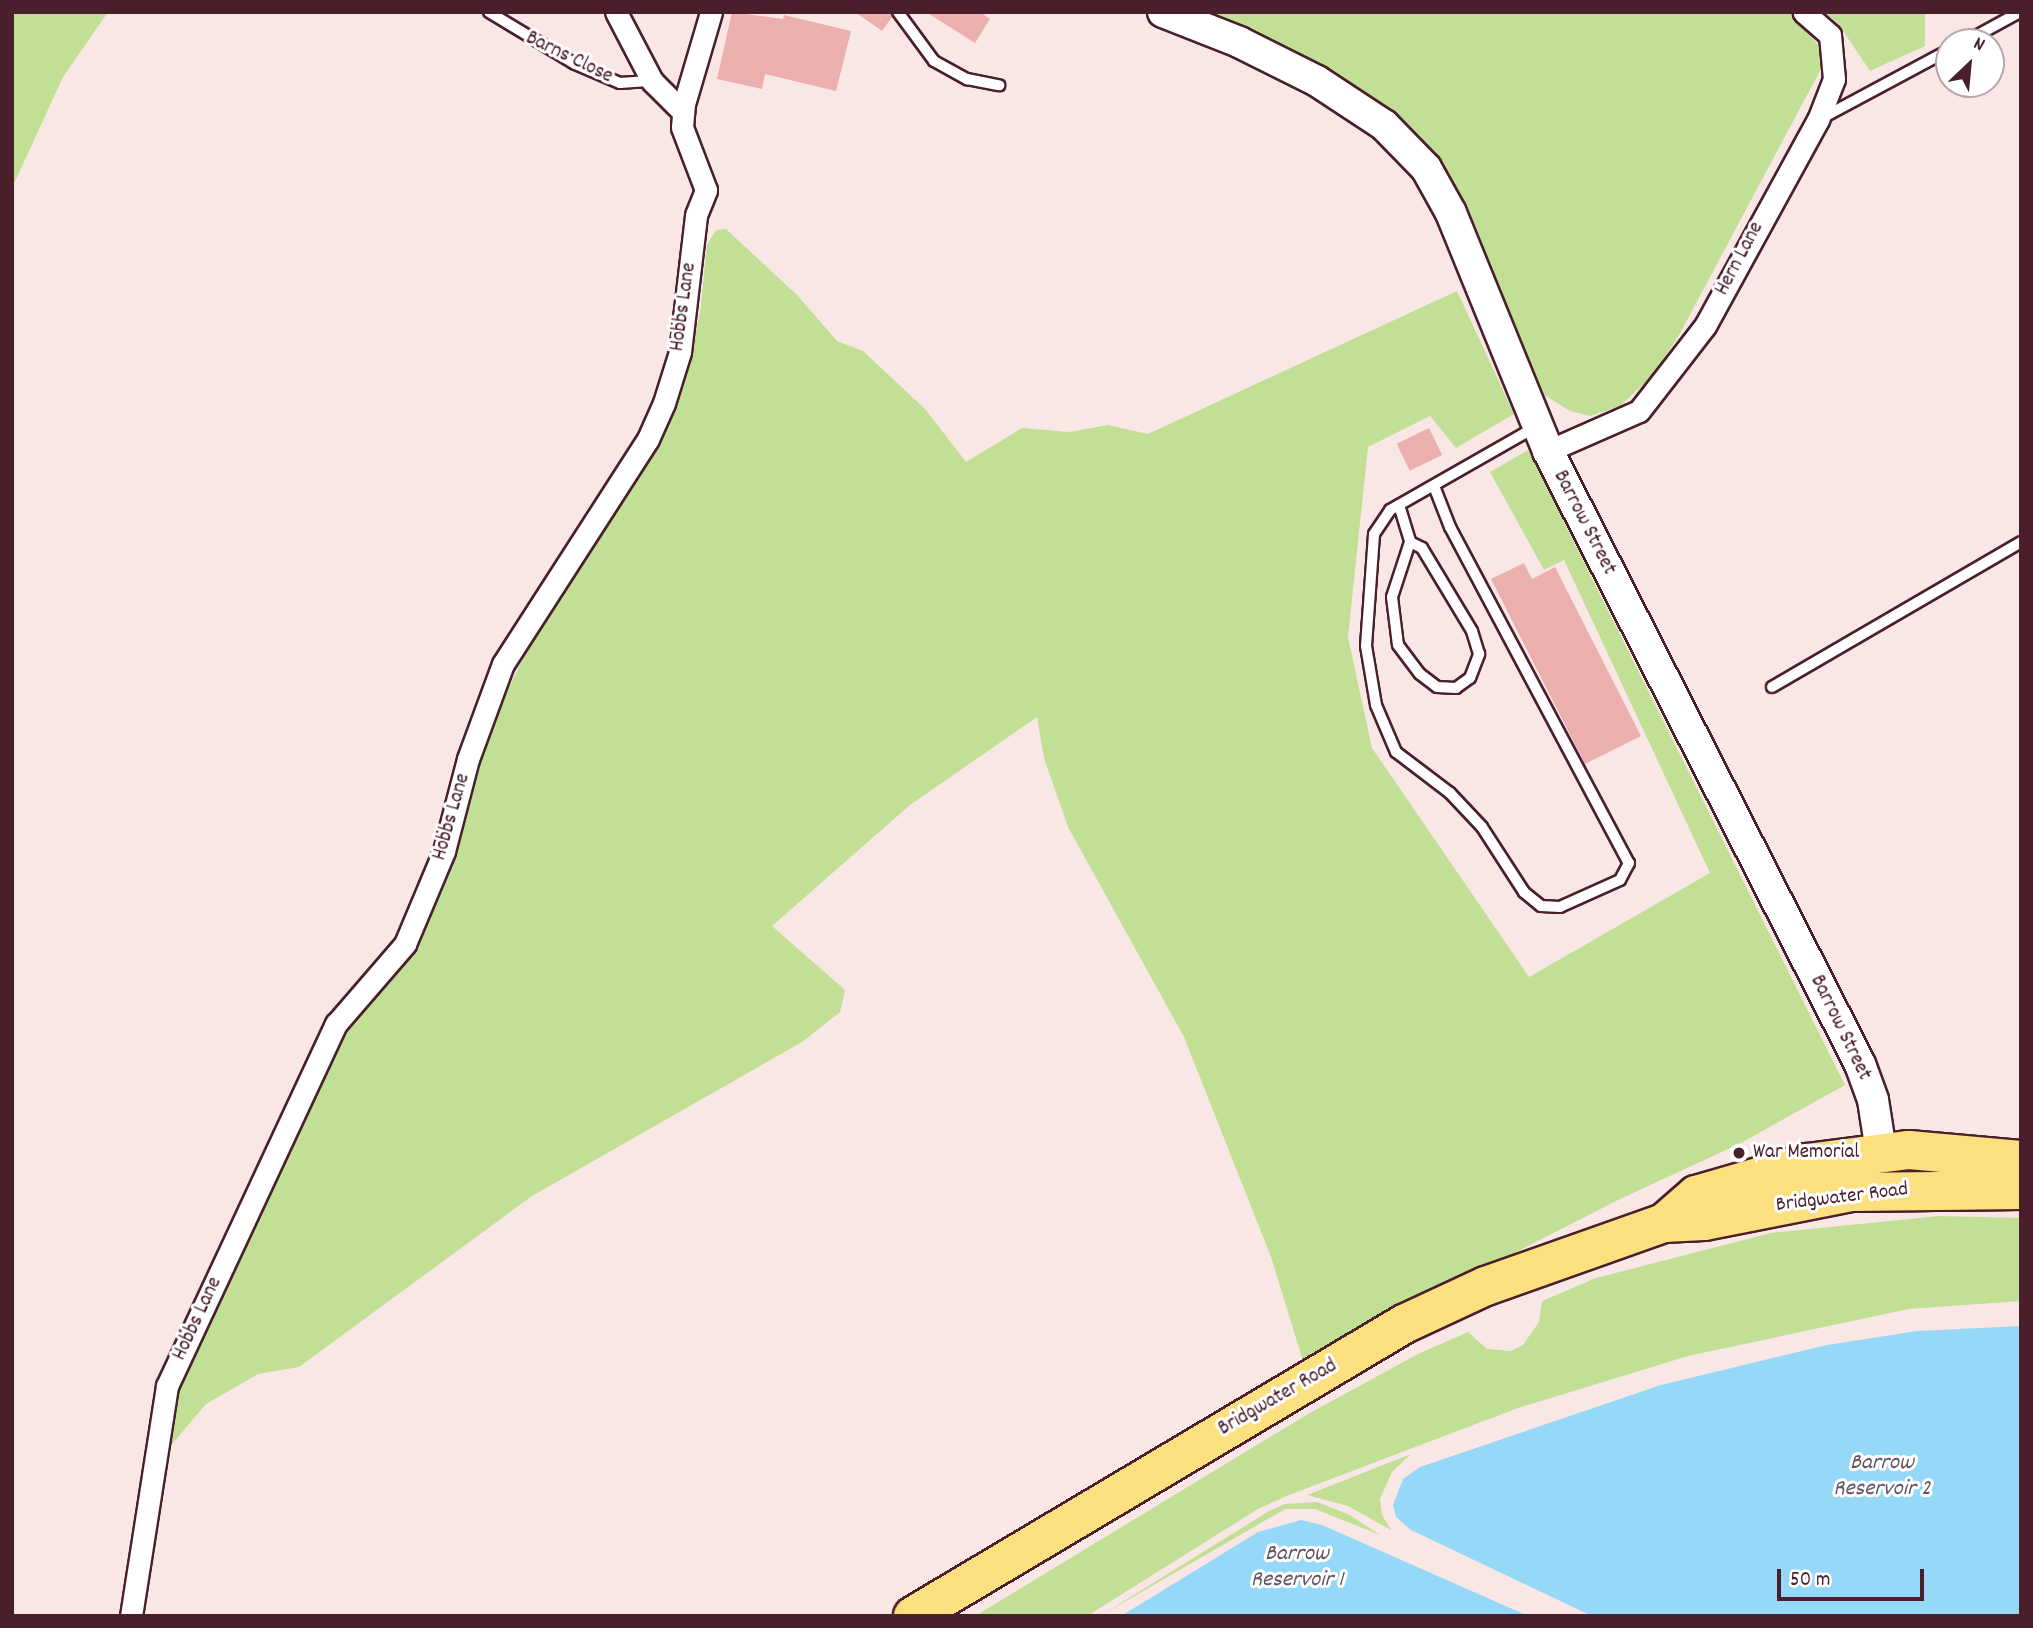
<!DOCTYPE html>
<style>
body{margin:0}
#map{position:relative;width:2033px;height:1628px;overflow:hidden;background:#f9e7e6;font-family:Dekko,sans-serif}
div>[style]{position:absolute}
.green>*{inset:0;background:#c2df96}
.water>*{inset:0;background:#96d8f8}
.building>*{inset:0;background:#ebb0ad;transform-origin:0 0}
.roads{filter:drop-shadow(2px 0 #4a1f2b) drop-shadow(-2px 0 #4a1f2b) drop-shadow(0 2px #4a1f2b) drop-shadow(0 -2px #4a1f2b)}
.lane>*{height:10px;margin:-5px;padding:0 5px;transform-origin:5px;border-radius:5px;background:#fff}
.street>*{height:21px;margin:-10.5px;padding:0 10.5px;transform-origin:10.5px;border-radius:10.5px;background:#fff}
.secondary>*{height:30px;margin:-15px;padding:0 15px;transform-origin:15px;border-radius:15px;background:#fff}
.highway>*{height:38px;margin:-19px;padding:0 19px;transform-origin:19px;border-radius:19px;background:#fce080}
.dots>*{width:19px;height:19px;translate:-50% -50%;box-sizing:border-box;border:4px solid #fff;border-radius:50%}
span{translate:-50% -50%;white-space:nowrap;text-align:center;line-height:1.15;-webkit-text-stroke:6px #fff;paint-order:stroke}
.street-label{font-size:21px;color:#4a1f2b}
.poi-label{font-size:21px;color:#4a1f2b}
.left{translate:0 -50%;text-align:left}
.water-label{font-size:23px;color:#615668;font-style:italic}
.frame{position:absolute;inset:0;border:14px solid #4a1f2b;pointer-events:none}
.north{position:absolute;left:1935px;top:28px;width:70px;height:70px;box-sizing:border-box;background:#fff;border:2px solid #b7a5aa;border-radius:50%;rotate:26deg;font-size:19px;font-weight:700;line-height:28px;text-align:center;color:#4a1f2b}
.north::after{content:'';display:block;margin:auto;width:24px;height:32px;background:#4a1f2b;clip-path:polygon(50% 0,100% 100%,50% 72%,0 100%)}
.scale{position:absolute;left:1777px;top:1569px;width:147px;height:32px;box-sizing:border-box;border:4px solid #4a1f2b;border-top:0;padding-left:9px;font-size:21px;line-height:24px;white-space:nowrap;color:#4a1f2b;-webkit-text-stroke:5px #fff;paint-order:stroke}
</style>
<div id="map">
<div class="green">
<i style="clip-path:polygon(12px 12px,108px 12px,63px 77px,12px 188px)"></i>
<i style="clip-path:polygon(1202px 12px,1789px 12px,1820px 47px,1821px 69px,1678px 337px,1652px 376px,1620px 406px,1590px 416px,1570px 411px,1543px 394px,1530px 375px,1451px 187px)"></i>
<i style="clip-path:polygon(1824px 12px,1925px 12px,1925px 46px,1870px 71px,1837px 22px)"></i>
<i style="clip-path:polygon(726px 229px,797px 295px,837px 341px,863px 351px,925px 409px,966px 462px,1022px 428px,1069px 432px,1108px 425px,1148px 434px,1457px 291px,1514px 414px,1456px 448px,1430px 416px,1368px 447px,1348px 637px,1372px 748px,1529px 977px,1710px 873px,1564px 560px,1544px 570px,1490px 472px,1528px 450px,1845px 1085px,1739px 1144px,1620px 1199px,1303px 1361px,1271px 1257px,1184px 1037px,1068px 827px,1044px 758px,1037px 717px,910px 805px,772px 926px,845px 990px,840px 1012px,802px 1042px,532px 1196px,299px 1367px,258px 1374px,206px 1404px,168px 1449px,181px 1374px,223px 1294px,333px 1051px,422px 937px,445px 884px,488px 730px,528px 648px,675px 413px,700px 313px,707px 245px,716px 230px)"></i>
<i style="clip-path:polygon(1939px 1216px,2021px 1218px,2021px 1301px,1909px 1309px,1688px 1356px,1518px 1408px,1289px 1495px,1258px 1509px,1087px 1616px,975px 1616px,1308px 1414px,1418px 1354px,1468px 1332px,1487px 1349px,1511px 1351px,1523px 1345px,1539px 1322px,1542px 1301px,1596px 1278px,1771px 1233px)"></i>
<i style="clip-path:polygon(1411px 1454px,1392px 1472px,1380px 1499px,1382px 1515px,1391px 1530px,1348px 1506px,1307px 1495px)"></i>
<i style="clip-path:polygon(1317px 1502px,1348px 1514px,1380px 1535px,1315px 1509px,1285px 1509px,1100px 1616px,1269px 1511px,1285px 1504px)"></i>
</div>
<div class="water">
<i style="clip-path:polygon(2021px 1326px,2021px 1616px,1592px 1616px,1411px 1530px,1396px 1517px,1393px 1505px,1403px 1479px,1420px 1467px,1661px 1385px,1827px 1345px,1917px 1331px)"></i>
<i style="clip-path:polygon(1301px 1520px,1322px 1525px,1528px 1616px,1121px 1616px,1258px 1532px)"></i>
</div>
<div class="building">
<i style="clip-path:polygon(732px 12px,783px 19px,784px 15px,851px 31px,836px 91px,765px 74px,762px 89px,717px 79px)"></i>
<i style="clip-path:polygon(855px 12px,890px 12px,892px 17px,882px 31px)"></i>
<i style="clip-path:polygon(926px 12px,980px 12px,990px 19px,975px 43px)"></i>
<i style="left:1429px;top:428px;width:30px;height:36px;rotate:64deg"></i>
<i style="clip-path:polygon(1524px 563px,1532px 579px,1555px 567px,1641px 736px,1585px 764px,1491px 579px)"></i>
</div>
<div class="roads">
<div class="lane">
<i style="left:489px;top:12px;width:100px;rotate:31.2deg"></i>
<i style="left:575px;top:64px;width:49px;rotate:22.9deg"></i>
<i style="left:620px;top:83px;width:32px;rotate:-4deg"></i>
<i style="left:898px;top:12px;width:61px;rotate:53.7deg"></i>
<i style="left:934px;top:61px;width:38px;rotate:29deg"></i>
<i style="left:967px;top:79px;width:33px;rotate:11deg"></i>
<i style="left:1965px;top:42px;width:63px;rotate:-28.6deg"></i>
<i style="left:1822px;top:118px;width:144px;rotate:-28.2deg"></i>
<i style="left:1434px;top:486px;width:44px;rotate:68.7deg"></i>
<i style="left:1450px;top:527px;width:381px;rotate:62deg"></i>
<i style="left:1629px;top:863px;width:19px;rotate:118deg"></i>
<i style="left:1620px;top:880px;width:66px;rotate:155.8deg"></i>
<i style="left:1560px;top:907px;width:19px;rotate:-177deg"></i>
<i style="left:1541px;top:906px;width:22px;rotate:-141deg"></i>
<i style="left:1524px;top:892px;width:77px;rotate:-122.9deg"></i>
<i style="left:1482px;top:827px;width:47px;rotate:-133.3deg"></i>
<i style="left:1450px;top:793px;width:68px;rotate:-142.8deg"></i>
<i style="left:1396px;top:752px;width:51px;rotate:-113.1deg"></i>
<i style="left:1376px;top:705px;width:60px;rotate:-99.6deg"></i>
<i style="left:1366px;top:646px;width:112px;rotate:-85.9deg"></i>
<i style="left:1374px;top:534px;width:29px;rotate:-56deg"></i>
<i style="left:1390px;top:510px;width:166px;rotate:-29.7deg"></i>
<i style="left:1399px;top:505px;width:39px;rotate:73deg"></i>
<i style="left:1410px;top:542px;width:58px;rotate:108.1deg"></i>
<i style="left:1392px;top:597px;width:48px;rotate:82.9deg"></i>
<i style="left:1398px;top:645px;width:36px;rotate:53deg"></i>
<i style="left:1420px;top:674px;width:21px;rotate:37deg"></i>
<i style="left:1437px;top:687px;width:19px;rotate:3deg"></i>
<i style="left:1456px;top:688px;width:17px;rotate:-36deg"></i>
<i style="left:1470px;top:678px;width:26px;rotate:-69deg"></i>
<i style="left:1479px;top:654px;width:24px;rotate:-107deg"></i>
<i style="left:1472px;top:631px;width:97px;rotate:-121.1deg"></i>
<i style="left:1422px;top:548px;width:13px;rotate:-153deg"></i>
<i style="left:1772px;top:687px;width:288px;rotate:-30.2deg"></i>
</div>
<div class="street">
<i style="left:616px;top:12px;width:78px;rotate:62.4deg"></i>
<i style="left:652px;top:81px;width:44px;rotate:45deg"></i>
<i style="left:1548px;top:451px;width:99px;rotate:-23.7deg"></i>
<i style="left:1639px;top:411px;width:108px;rotate:-52.2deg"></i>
<i style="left:1705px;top:326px;width:235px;rotate:-61.3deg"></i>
<i style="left:1818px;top:120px;width:44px;rotate:-68.7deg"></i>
<i style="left:1834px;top:79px;width:44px;rotate:-95.2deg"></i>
<i style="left:1830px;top:35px;width:35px;rotate:-139deg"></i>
<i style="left:131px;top:1616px;width:233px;rotate:-81.1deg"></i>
<i style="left:167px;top:1386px;width:400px;rotate:-65deg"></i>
<i style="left:336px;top:1024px;width:106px;rotate:-49.2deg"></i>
<i style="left:405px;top:944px;width:101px;rotate:-67.2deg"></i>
<i style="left:444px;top:851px;width:95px;rotate:-75.4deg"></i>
<i style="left:468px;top:759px;width:101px;rotate:-69.8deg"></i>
<i style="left:503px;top:664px;width:268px;rotate:-57.2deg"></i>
<i style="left:648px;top:439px;width:39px;rotate:-66deg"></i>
<i style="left:664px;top:403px;width:53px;rotate:-72.6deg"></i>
<i style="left:680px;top:352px;width:138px;rotate:-83.3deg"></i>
<i style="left:696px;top:215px;width:27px;rotate:-68deg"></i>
<i style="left:706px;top:190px;width:67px;rotate:-110.9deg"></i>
<i style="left:682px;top:127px;width:23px;rotate:-85deg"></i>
<i style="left:684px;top:104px;width:96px;rotate:-73.6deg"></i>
</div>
<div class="secondary">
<i style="left:1163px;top:12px;width:82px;rotate:21.5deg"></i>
<i style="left:1239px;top:42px;width:87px;rotate:26.6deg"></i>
<i style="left:1317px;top:81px;width:80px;rotate:33.3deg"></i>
<i style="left:1384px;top:125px;width:60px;rotate:45.7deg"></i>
<i style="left:1426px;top:168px;width:51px;rotate:60.9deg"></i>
<i style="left:1451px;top:213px;width:257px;rotate:67.8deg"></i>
<i style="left:1548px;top:451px;width:688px;rotate:63.03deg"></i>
<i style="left:1860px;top:1064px;width:38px;rotate:70deg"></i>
<i style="left:1873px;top:1100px;width:52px;rotate:81.1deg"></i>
</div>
<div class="highway">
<i style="left:1664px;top:1223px;width:43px;rotate:-41.2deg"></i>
<i style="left:1696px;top:1195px;width:116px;rotate:-16.1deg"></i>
<i style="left:1807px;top:1163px;width:103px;rotate:-7.3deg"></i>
<i style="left:1909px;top:1150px;width:112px;rotate:5.1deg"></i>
<i style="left:913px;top:1616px;width:571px;rotate:-30.74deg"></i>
<i style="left:1404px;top:1324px;width:90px;rotate:-24.9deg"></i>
<i style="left:1486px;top:1286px;width:189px;rotate:-19.5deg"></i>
<i style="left:1664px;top:1223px;width:40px;rotate:-2.9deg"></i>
<i style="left:1704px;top:1221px;width:151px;rotate:-11.1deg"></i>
<i style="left:1852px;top:1192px;width:169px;rotate:-0.7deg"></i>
</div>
</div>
<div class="dots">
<i style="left:1739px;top:1153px;background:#4a1f2b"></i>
</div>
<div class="street-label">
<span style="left:569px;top:58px;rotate:26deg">Barns Close</span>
<span style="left:1740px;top:259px;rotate:-62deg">Hern Lane</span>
<span style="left:684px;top:307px;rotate:-82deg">Hobbs Lane</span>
<span style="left:1584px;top:523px;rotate:63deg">Barrow Street</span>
<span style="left:452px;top:817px;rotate:-74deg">Hobbs Lane</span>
<span style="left:1840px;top:1028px;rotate:64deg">Barrow Street</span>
<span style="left:1842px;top:1198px;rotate:-7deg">Bridgwater Road</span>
<span style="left:198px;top:1319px;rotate:-65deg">Hobbs Lane</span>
<span style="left:1278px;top:1398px;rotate:-30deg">Bridgwater Road</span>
</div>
<div class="poi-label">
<span class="left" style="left:1753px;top:1153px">War Memorial</span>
</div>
<div class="water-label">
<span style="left:1882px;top:1477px">Barrow<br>Reservoir 2</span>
<span style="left:1297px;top:1568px">Barrow<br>Reservoir 1</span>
</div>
<div class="frame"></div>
<div class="north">N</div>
<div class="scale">50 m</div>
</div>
